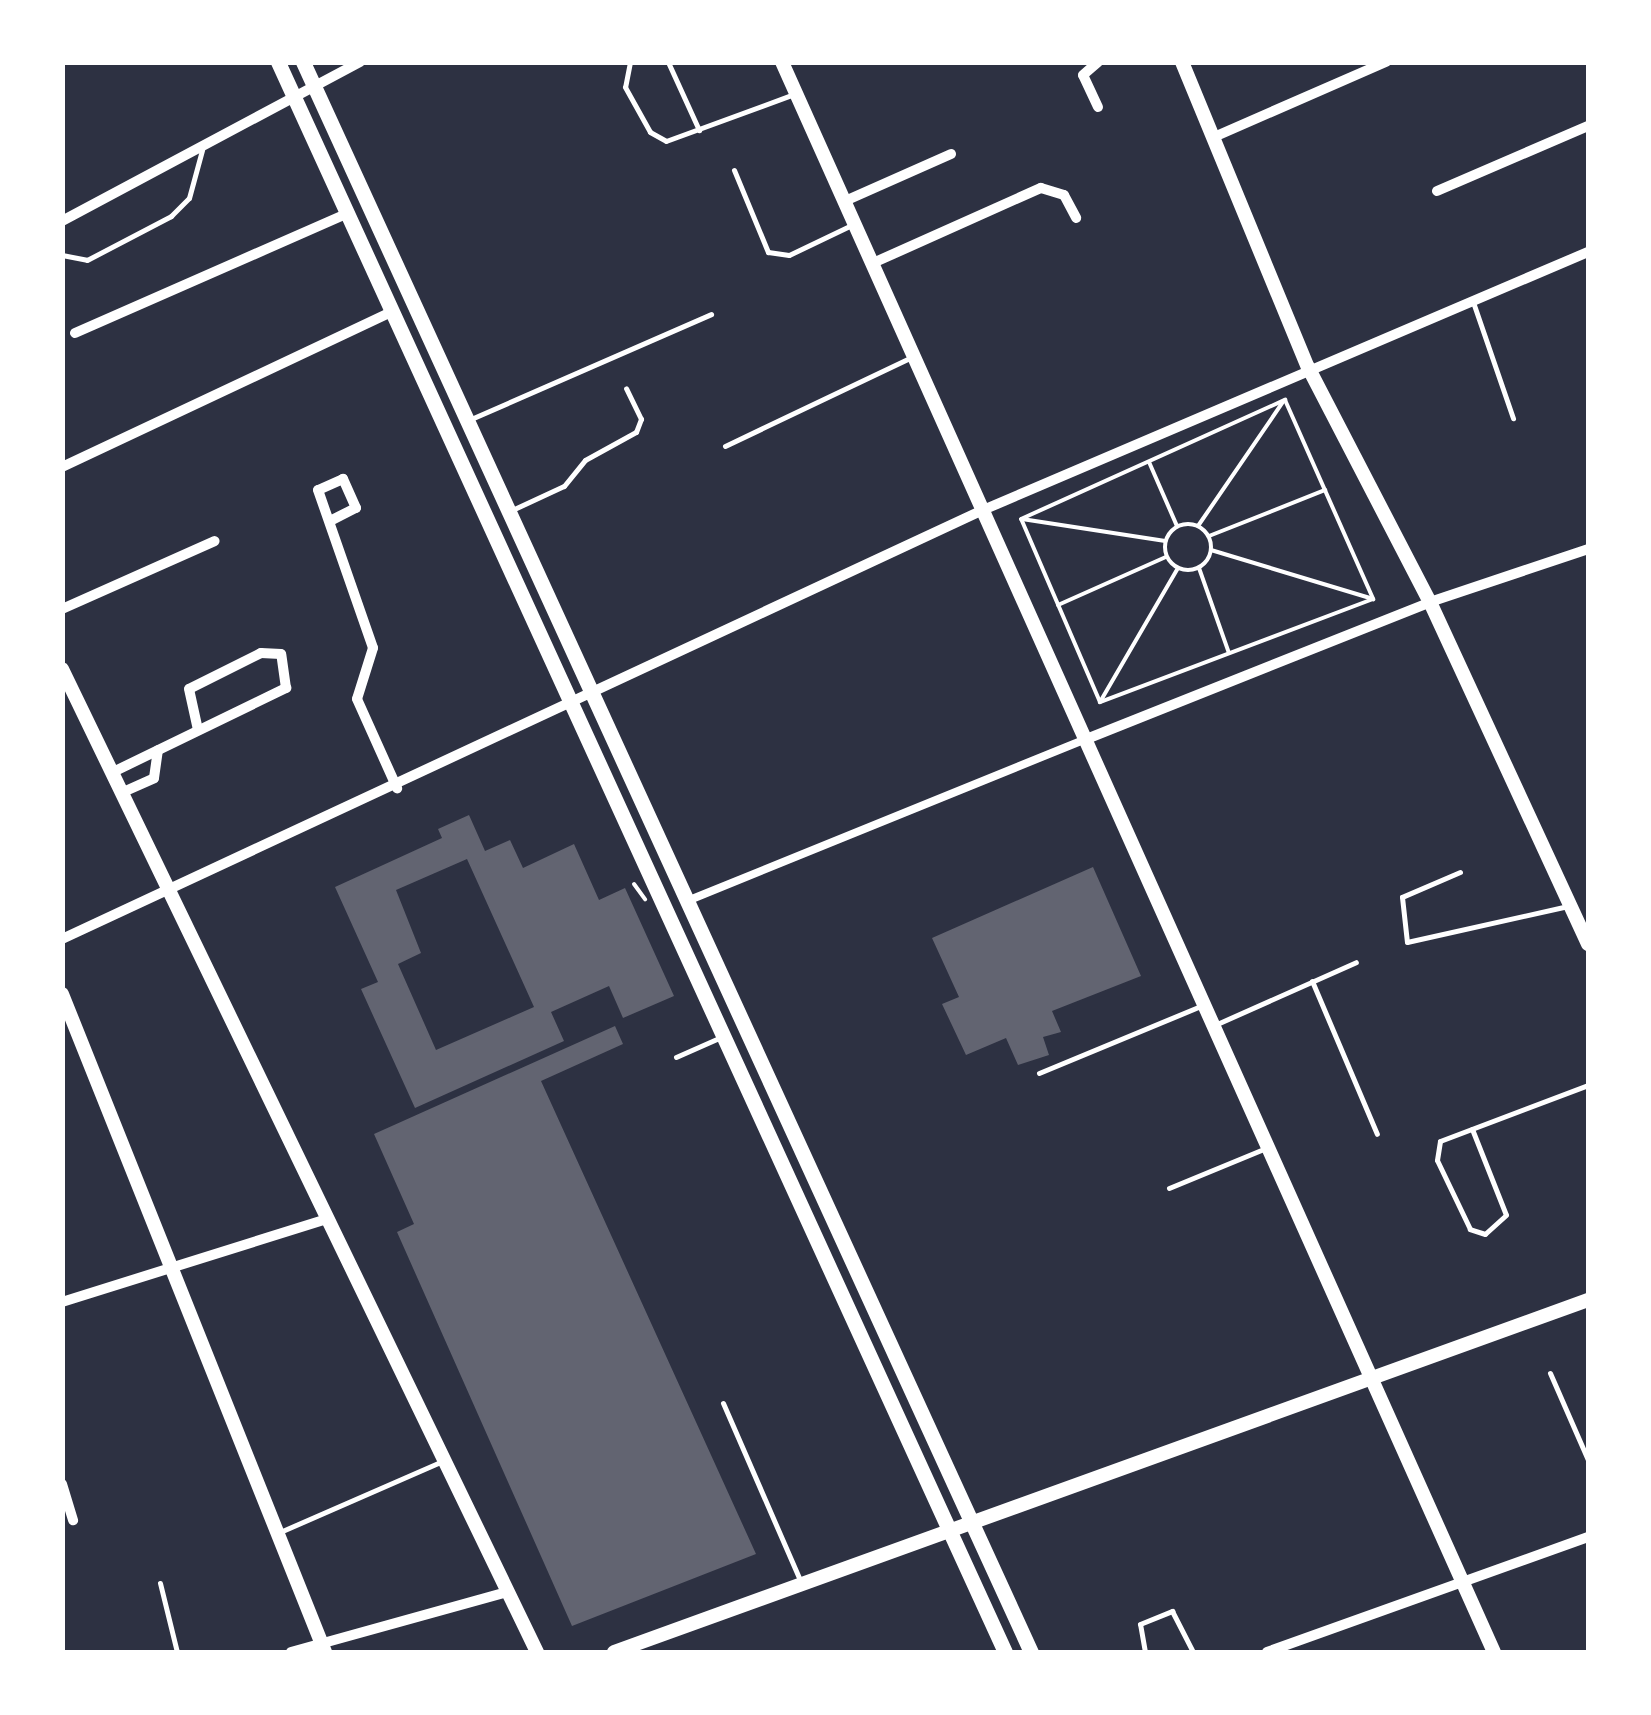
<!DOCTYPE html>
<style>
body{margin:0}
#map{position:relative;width:1651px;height:1715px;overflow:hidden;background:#2d3142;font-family:Inter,sans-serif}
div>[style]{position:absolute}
.building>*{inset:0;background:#626471}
.path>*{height:4px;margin:-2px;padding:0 2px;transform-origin:2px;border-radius:2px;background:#fff}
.path>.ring{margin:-2px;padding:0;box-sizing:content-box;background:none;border:4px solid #fff;border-radius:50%}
.service>*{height:5px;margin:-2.5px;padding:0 2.5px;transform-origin:2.5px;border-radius:2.5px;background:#fff}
.pedestrian>*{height:8px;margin:-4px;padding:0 4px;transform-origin:4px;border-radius:4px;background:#fff}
.minor>*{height:10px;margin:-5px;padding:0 5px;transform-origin:5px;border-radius:5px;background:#fff}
.tertiary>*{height:14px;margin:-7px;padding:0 7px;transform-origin:7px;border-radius:7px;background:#fff}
.secondary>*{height:15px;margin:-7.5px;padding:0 7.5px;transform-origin:7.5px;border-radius:7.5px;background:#fff}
span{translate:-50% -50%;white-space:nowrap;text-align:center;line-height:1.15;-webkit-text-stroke:8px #fff;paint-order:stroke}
.frame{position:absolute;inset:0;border:65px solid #fff;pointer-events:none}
</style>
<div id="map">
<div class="building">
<i style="clip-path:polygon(evenodd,469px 815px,485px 851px,510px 840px,523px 868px,574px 844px,599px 900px,625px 888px,674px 996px,623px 1018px,609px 986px,551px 1012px,564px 1041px,415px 1108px,361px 989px,378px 982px,335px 887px,442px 838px,438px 829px,469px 815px,467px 859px,534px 1007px,436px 1050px,398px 964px,421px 953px,396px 890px,467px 859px)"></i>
<i style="clip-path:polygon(1093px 867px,1141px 976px,1052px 1011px,1061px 1032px,1043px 1037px,1049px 1055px,1018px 1065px,1006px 1038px,966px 1055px,942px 1004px,959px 997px,932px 938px)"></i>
<i style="clip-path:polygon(615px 1026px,623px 1044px,541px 1081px,756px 1554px,572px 1626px,397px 1232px,414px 1224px,374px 1134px)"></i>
</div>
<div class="path">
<i style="left:1285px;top:400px;width:218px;rotate:66.1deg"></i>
<i style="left:1373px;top:599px;width:292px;rotate:159.3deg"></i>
<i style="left:1100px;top:702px;width:199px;rotate:-113.3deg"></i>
<i style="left:1021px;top:519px;width:290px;rotate:-24.3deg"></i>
<i style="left:1149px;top:462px;width:70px;rotate:66.4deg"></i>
<i style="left:1022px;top:519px;width:145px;rotate:8.7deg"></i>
<i class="ring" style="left:1165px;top:524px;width:42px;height:42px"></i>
<i style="left:1198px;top:526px;width:150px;rotate:-55.6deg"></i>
<i style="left:1209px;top:536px;width:125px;rotate:-21.6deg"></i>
<i style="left:1211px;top:550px;width:166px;rotate:16.8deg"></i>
<i style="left:1199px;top:568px;width:90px;rotate:70.6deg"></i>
<i style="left:1058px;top:605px;width:118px;rotate:-24deg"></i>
<i style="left:1100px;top:702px;width:155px;rotate:-59.8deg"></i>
<i style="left:634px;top:884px;width:19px;rotate:54deg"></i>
</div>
<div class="service">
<i style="left:630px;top:62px;width:25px;rotate:101deg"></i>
<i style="left:625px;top:87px;width:51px;rotate:60.9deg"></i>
<i style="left:650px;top:132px;width:18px;rotate:29deg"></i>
<i style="left:666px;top:141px;width:134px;rotate:-20.1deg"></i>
<i style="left:668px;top:62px;width:75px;rotate:65.5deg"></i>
<i style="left:734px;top:170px;width:89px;rotate:67.5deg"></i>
<i style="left:768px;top:252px;width:21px;rotate:8deg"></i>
<i style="left:789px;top:255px;width:70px;rotate:-25.5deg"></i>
<i style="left:62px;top:255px;width:25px;rotate:11deg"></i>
<i style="left:87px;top:260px;width:95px;rotate:-27.6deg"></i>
<i style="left:171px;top:216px;width:25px;rotate:-45deg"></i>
<i style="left:189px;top:198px;width:50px;rotate:-74.8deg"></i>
<i style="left:1473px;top:302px;width:123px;rotate:71deg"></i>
<i style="left:471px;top:419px;width:262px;rotate:-23.6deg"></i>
<i style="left:725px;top:446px;width:207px;rotate:-25.5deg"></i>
<i style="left:512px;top:510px;width:57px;rotate:-24.8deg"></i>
<i style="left:564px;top:486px;width:33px;rotate:-51deg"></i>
<i style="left:585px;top:460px;width:58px;rotate:-28.8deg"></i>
<i style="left:636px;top:432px;width:14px;rotate:-69deg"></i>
<i style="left:641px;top:419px;width:34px;rotate:-116deg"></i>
<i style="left:1460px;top:872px;width:63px;rotate:156.7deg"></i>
<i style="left:1402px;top:897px;width:45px;rotate:83.7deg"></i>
<i style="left:1407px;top:942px;width:165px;rotate:-12.6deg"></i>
<i style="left:1312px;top:981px;width:166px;rotate:67deg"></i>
<i style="left:1217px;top:1024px;width:152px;rotate:-24deg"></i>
<i style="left:676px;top:1057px;width:47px;rotate:-23.8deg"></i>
<i style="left:1039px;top:1073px;width:175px;rotate:-22.5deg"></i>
<i style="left:1472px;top:1129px;width:92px;rotate:68.4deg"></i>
<i style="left:1506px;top:1215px;width:28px;rotate:138deg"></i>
<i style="left:1485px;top:1234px;width:16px;rotate:-162deg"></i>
<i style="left:1470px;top:1229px;width:76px;rotate:-115.6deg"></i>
<i style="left:1437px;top:1160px;width:19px;rotate:-81deg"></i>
<i style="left:1440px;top:1141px;width:158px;rotate:-20.7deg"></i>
<i style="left:1169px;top:1188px;width:105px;rotate:-22.4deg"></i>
<i style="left:1550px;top:1373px;width:95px;rotate:66.4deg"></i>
<i style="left:723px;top:1403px;width:195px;rotate:66.5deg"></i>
<i style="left:280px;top:1532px;width:175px;rotate:-23.6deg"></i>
<i style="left:160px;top:1583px;width:71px;rotate:76.2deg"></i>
<i style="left:1145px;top:1652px;width:28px;rotate:-100deg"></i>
<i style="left:1140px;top:1624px;width:35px;rotate:-22deg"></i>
<i style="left:1172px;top:1611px;width:46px;rotate:62.9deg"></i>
</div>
<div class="pedestrian">
<i style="left:687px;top:901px;width:428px;rotate:-22.1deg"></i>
</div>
<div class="minor">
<i style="left:1098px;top:107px;width:35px;rotate:-115deg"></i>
<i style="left:1083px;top:75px;width:20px;rotate:-41deg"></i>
<i style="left:1214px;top:137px;width:188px;rotate:-23.6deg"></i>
<i style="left:1437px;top:191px;width:164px;rotate:-23.3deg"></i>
<i style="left:845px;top:201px;width:116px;rotate:-23.9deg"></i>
<i style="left:62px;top:221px;width:338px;rotate:-28.1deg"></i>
<i style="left:873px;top:263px;width:184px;rotate:-24.1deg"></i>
<i style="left:1041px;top:188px;width:24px;rotate:17deg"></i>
<i style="left:1064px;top:195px;width:26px;rotate:62deg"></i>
<i style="left:75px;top:333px;width:296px;rotate:-23.7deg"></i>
<i style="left:62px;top:467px;width:365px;rotate:-25.2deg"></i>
<i style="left:330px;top:521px;width:29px;rotate:-27deg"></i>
<i style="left:356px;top:508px;width:32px;rotate:-114deg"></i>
<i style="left:343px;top:479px;width:27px;rotate:156deg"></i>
<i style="left:318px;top:490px;width:167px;rotate:70.8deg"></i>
<i style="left:373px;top:648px;width:53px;rotate:107.4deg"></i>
<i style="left:357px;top:699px;width:98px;rotate:65.8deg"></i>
<i style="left:62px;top:609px;width:167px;rotate:-24deg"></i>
<i style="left:1084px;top:740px;width:373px;rotate:-21.7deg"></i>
<i style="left:1430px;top:602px;width:167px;rotate:-18.5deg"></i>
<i style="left:111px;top:773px;width:195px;rotate:-25.9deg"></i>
<i style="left:286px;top:688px;width:34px;rotate:-98deg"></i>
<i style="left:281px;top:654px;width:20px;rotate:-177deg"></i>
<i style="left:261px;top:653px;width:80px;rotate:153.4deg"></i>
<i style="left:189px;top:689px;width:42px;rotate:77.6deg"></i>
<i style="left:121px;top:793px;width:36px;rotate:-24deg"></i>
<i style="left:154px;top:778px;width:28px;rotate:-82deg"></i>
<i style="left:62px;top:939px;width:1016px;rotate:-24.98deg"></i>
<i style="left:983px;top:510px;width:658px;rotate:-23.1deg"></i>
<i style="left:62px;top:1302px;width:275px;rotate:-17.4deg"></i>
<i style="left:62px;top:1484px;width:38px;rotate:73deg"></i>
<i style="left:291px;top:1652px;width:221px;rotate:-15.5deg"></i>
<i style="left:1267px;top:1652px;width:341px;rotate:-19.7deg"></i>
</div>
<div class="tertiary">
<i style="left:782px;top:62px;width:1742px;rotate:65.88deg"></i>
<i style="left:1182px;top:62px;width:330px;rotate:67.6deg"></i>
<i style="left:1308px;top:367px;width:265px;rotate:62.6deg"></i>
<i style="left:1430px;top:602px;width:377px;rotate:65.2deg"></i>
<i style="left:62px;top:669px;width:1092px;rotate:64.21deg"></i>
<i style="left:62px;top:994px;width:709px;rotate:68.21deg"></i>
<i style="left:614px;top:1652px;width:1036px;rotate:-19.87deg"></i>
</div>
<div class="secondary">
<i style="left:278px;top:62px;width:1748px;rotate:65.43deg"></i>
<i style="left:303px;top:62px;width:1749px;rotate:65.4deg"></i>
</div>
<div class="frame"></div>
</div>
